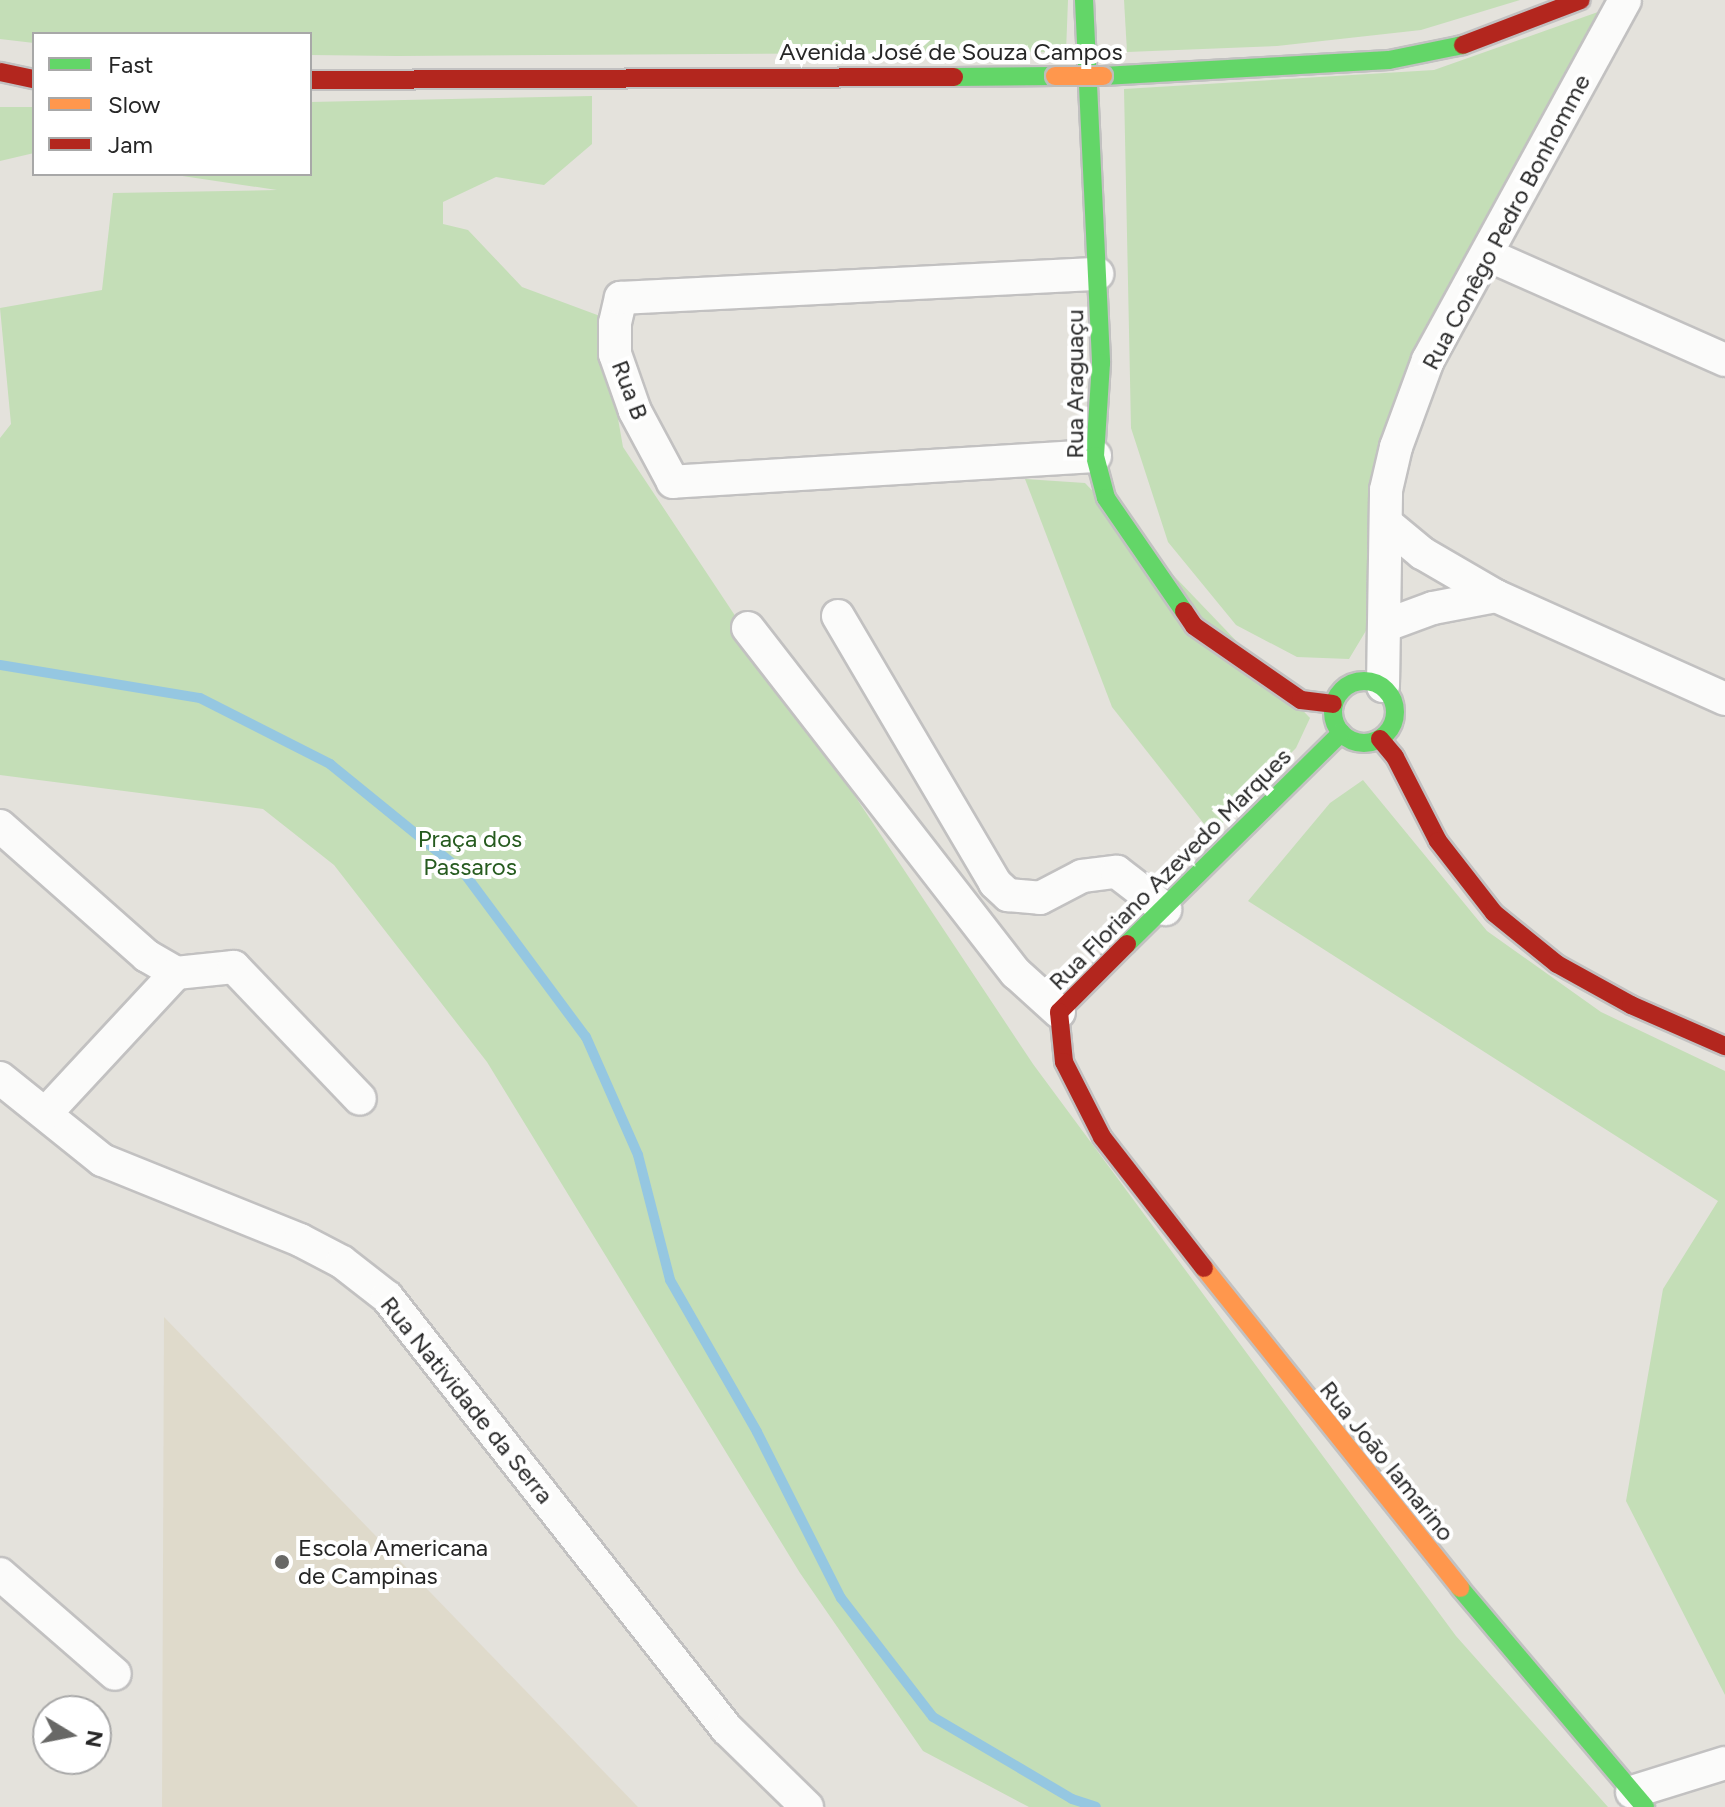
<!DOCTYPE html>
<meta charset="utf-8">
<style>
body{margin:0}
#map{position:relative;width:1725px;height:1807px;overflow:hidden;background:#e4e2dc;font-family:Figtree,sans-serif}
div>[style]{position:absolute}
.education>*{inset:0;background:#dfdacb}
.green>*{inset:0;background:#c4deb7}
.stream>*{height:10px;margin:-5px;padding:0 5px;transform-origin:5px;border-radius:5px;background:#95c7e1}
.roads{filter:drop-shadow(2px 0 #c2c1c1) drop-shadow(-2px 0 #c2c1c1) drop-shadow(0 2px #c2c1c1) drop-shadow(0 -2px #c2c1c1)}
.street>*{height:32px;margin:-16px;padding:0 16px;transform-origin:16px;border-radius:16px;background:#fbfbfa}
.fast>*{height:18px;margin:-9px;padding:0 9px;transform-origin:9px;border-radius:9px;background:#63d668}
.fast>.ring{margin:-9px;padding:0;box-sizing:content-box;background:none;border:18px solid #63d668;border-radius:50%}
.slow>*{height:18px;margin:-9px;padding:0 9px;transform-origin:9px;border-radius:9px;background:#ff974d}
.jam>*{height:18px;margin:-9px;padding:0 9px;transform-origin:9px;border-radius:9px;background:#b3261e}
.bridges{filter:drop-shadow(2px 0 #bebdbb) drop-shadow(-2px 0 #bebdbb) drop-shadow(0 2px #bebdbb) drop-shadow(0 -2px #bebdbb)}
.slow-bridge>*{height:18px;margin:-9px;padding:0 9px;transform-origin:9px;border-radius:9px;background:#ff974d}
.dots>*{width:22px;height:22px;translate:-50% -50%;box-sizing:border-box;border:4px solid #fff;border-radius:50%}
span{translate:-50% -50%;white-space:nowrap;text-align:center;line-height:1.15;-webkit-text-stroke:8px #fff;paint-order:stroke}
.street-label{font-size:24px;color:#262626}
.park-label{font-size:24px;color:#265b1f}
.poi-label{font-size:24px;color:#262626}
.left{translate:0 -50%;text-align:left}
.legend{position:absolute;left:32px;top:32px;width:280px;height:144px;box-sizing:border-box;background:#fff;border:2px solid #a8a8a8;margin:0;padding:10px 14px;list-style:none;font-size:24px;color:#262626}
.legend li{display:flex;align-items:center;gap:16px;height:40px}
.legend b{width:40px;border:2px solid #a8a8a8}
.north{position:absolute;left:32px;top:1695px;width:80px;height:80px;box-sizing:border-box;background:#fff;border:2px solid #a8a8a8;border-radius:50%;rotate:100deg;font-size:22px;font-weight:700;line-height:32px;text-align:center;color:#262626}
.north::after{content:'';display:block;margin:auto;width:28px;height:36px;background:#686866;clip-path:polygon(50% 0,100% 100%,50% 72%,0 100%)}
</style>
<div id="map">
<div class="education">
<i style="clip-path:polygon(164px 1317px,638px 1807px,162px 1807px)"></i>
</div>
<div class="green">
<i style="clip-path:polygon(0 0,1068px 0,1066px 52px,397px 56px,310px 55px,310px 34px,34px 34px,34px 43px,0 39px)"></i>
<i style="clip-path:polygon(1124px 0,1520px 0,1421px 30px,1277px 46px,1127px 52px)"></i>
<i style="clip-path:polygon(1612px 7px,1403px 389px,1370px 624px,1349px 659px,1297px 657px,1236px 625px,1168px 542px,1131px 428px,1124px 89px,1434px 70px)"></i>
<i style="clip-path:polygon(592px 96px,592px 144px,544px 185px,496px 177px,443px 202px,443px 224px,468px 230px,522px 287px,600px 316px,623px 447px,1033px 1064px,1456px 1636px,1608px 1807px,1029px 1807px,923px 1751px,800px 1573px,487px 1062px,334px 865px,263px 809px,0 775px,0 438px,11px 424px,0 308px,102px 290px,113px 193px,277px 190px,169px 174px,310px 174px,310px 102px)"></i>
<i style="clip-path:polygon(0 107px,34px 107px,34px 153px,0 161px)"></i>
<i style="clip-path:polygon(1025px 479px,1085px 483px,1310px 718px,1296px 748px,1212px 834px,1112px 707px)"></i>
<i style="clip-path:polygon(1363px 780px,1487px 931px,1601px 1012px,1725px 1071px,1725px 1695px,1626px 1501px,1663px 1289px,1718px 1201px,1248px 901px,1330px 803px)"></i>
</div>
<div class="stream">
<i style="left:0;top:665px;width:203px;rotate:9.4deg"></i>
<i style="left:200px;top:698px;width:146px;rotate:26.9deg"></i>
<i style="left:330px;top:764px;width:173px;rotate:39.1deg"></i>
<i style="left:464px;top:873px;width:204px;rotate:53.4deg"></i>
<i style="left:586px;top:1037px;width:129px;rotate:66.2deg"></i>
<i style="left:638px;top:1155px;width:129px;rotate:75.6deg"></i>
<i style="left:670px;top:1280px;width:175px;rotate:60.2deg"></i>
<i style="left:757px;top:1432px;width:186px;rotate:63.2deg"></i>
<i style="left:841px;top:1598px;width:150px;rotate:52.3deg"></i>
<i style="left:933px;top:1717px;width:161px;rotate:30.5deg"></i>
<i style="left:1072px;top:1799px;width:25px;rotate:18deg"></i>
</div>
<div class="roads">
<div class="street">
<i style="left:1488px;top:255px;width:259px;rotate:23.9deg"></i>
<i style="left:1095px;top:456px;width:423px;rotate:176.5deg"></i>
<i style="left:673px;top:482px;width:81px;rotate:-118.2deg"></i>
<i style="left:635px;top:411px;width:60px;rotate:-109.3deg"></i>
<i style="left:615px;top:354px;width:31px;rotate:-90deg"></i>
<i style="left:615px;top:323px;width:26px;rotate:-77deg"></i>
<i style="left:621px;top:298px;width:477px;rotate:-2.9deg"></i>
<i style="left:1386px;top:523px;width:47px;rotate:39.8deg"></i>
<i style="left:1422px;top:553px;width:86px;rotate:30.2deg"></i>
<i style="left:1496px;top:596px;width:251px;rotate:24.2deg"></i>
<i style="left:838px;top:616px;width:310px;rotate:59.5deg"></i>
<i style="left:995px;top:883px;width:18px;rotate:43deg"></i>
<i style="left:1008px;top:895px;width:32px;rotate:5deg"></i>
<i style="left:1040px;top:898px;width:47px;rotate:-27.6deg"></i>
<i style="left:1082px;top:876px;width:35px;rotate:-7deg"></i>
<i style="left:1117px;top:872px;width:61px;rotate:37.6deg"></i>
<i style="left:1384px;top:626px;width:52px;rotate:-20.2deg"></i>
<i style="left:1433px;top:608px;width:64px;rotate:-10.8deg"></i>
<i style="left:748px;top:628px;width:437px;rotate:52.2deg"></i>
<i style="left:1016px;top:973px;width:58px;rotate:42.2deg"></i>
<i style="left:1383px;top:686px;width:196px;rotate:-89.1deg"></i>
<i style="left:1386px;top:490px;width:44px;rotate:-76.9deg"></i>
<i style="left:1396px;top:447px;width:93px;rotate:-69.8deg"></i>
<i style="left:1428px;top:360px;width:410px;rotate:-61.3deg"></i>
<i style="left:0;top:826px;width:196px;rotate:41.5deg"></i>
<i style="left:147px;top:956px;width:34px;rotate:30deg"></i>
<i style="left:176px;top:973px;width:58px;rotate:-5.9deg"></i>
<i style="left:234px;top:967px;width:182px;rotate:46.3deg"></i>
<i style="left:0;top:1078px;width:131px;rotate:38.8deg"></i>
<i style="left:102px;top:1160px;width:214px;rotate:22deg"></i>
<i style="left:300px;top:1240px;width:47px;rotate:27.6deg"></i>
<i style="left:342px;top:1262px;width:57px;rotate:37.9deg"></i>
<i style="left:387px;top:1297px;width:550px;rotate:51.8deg"></i>
<i style="left:727px;top:1729px;width:112px;rotate:44.3deg"></i>
<i style="left:46px;top:1113px;width:191px;rotate:-47.1deg"></i>
<i style="left:0;top:1574px;width:152px;rotate:41deg"></i>
<i style="left:1632px;top:1792px;width:97px;rotate:-17.3deg"></i>
</div>
<div class="fast">
<i style="left:1084px;top:0;width:363px;rotate:87.3deg"></i>
<i style="left:1101px;top:363px;width:93px;rotate:93.7deg"></i>
<i style="left:1095px;top:456px;width:43px;rotate:75.3deg"></i>
<i style="left:1106px;top:498px;width:137px;rotate:55.4deg"></i>
<i style="left:1103px;top:76px;width:286px;rotate:-3.2deg"></i>
<i style="left:1389px;top:60px;width:76px;rotate:-11.5deg"></i>
<i style="left:954px;top:77px;width:101px;rotate:-0.6deg"></i>
<i class="ring" style="left:1333px;top:681px;width:44px;height:44px"></i>
<i style="left:1127px;top:944px;width:301px;rotate:-44.6deg"></i>
<i style="left:1460px;top:1588px;width:287px;rotate:49.8deg"></i>
</div>
<div class="slow">
<i style="left:1204px;top:1268px;width:410px;rotate:51.3deg"></i>
</div>
<div class="jam">
<i style="left:1463px;top:45px;width:126px;rotate:-20.9deg"></i>
<i style="left:0;top:72px;width:35px;rotate:12deg"></i>
<i style="left:310px;top:80px;width:644px;rotate:-0.27deg"></i>
<i style="left:1184px;top:611px;width:18px;rotate:56deg"></i>
<i style="left:1194px;top:626px;width:130px;rotate:34.7deg"></i>
<i style="left:1301px;top:700px;width:32px;rotate:7deg"></i>
<i style="left:1380px;top:739px;width:23px;rotate:50deg"></i>
<i style="left:1395px;top:757px;width:94px;rotate:62.9deg"></i>
<i style="left:1438px;top:841px;width:91px;rotate:52.1deg"></i>
<i style="left:1494px;top:913px;width:81px;rotate:39deg"></i>
<i style="left:1557px;top:964px;width:85px;rotate:29deg"></i>
<i style="left:1631px;top:1005px;width:103px;rotate:23.6deg"></i>
<i style="left:1127px;top:944px;width:96px;rotate:135deg"></i>
<i style="left:1059px;top:1012px;width:50px;rotate:84.3deg"></i>
<i style="left:1064px;top:1062px;width:84px;rotate:63.1deg"></i>
<i style="left:1102px;top:1137px;width:166px;rotate:52.1deg"></i>
</div>
</div>
<div class="bridges">
<div class="slow-bridge">
<i style="left:1055px;top:76px;width:48px"></i>
</div>
</div>
<div class="dots">
<i style="left:282px;top:1562px;background:#686866"></i>
</div>
<div class="street-label">
<span style="left:951px;top:52px">Avenida José de Souza Campos</span>
<span style="left:1506px;top:222px;rotate:-62deg">Rua Conêgo Pedro Bonhomme</span>
<span style="left:1075px;top:384px;rotate:-90deg">Rua Araguaçu</span>
<span style="left:630px;top:390px;rotate:69deg">Rua B</span>
<span style="left:1170px;top:869px;rotate:-45deg">Rua Floriano Azevedo Marques</span>
<span style="left:467px;top:1400px;rotate:51deg">Rua Natividade da Serra</span>
<span style="left:1387px;top:1461px;rotate:51deg">Rua João Iamarino</span>
</div>
<div class="park-label">
<span style="left:470px;top:853px">Praça dos<br>Passaros</span>
</div>
<div class="poi-label">
<span class="left" style="left:298px;top:1562px">Escola Americana<br>de Campinas</span>
</div>
<ul class="legend">
<li><b style="height:10px;background:#63d668"></b>Fast</li>
<li><b style="height:10px;background:#ff974d"></b>Slow</li>
<li><b style="height:10px;background:#b3261e"></b>Jam</li>
</ul>
<div class="north">N</div>
</div>
